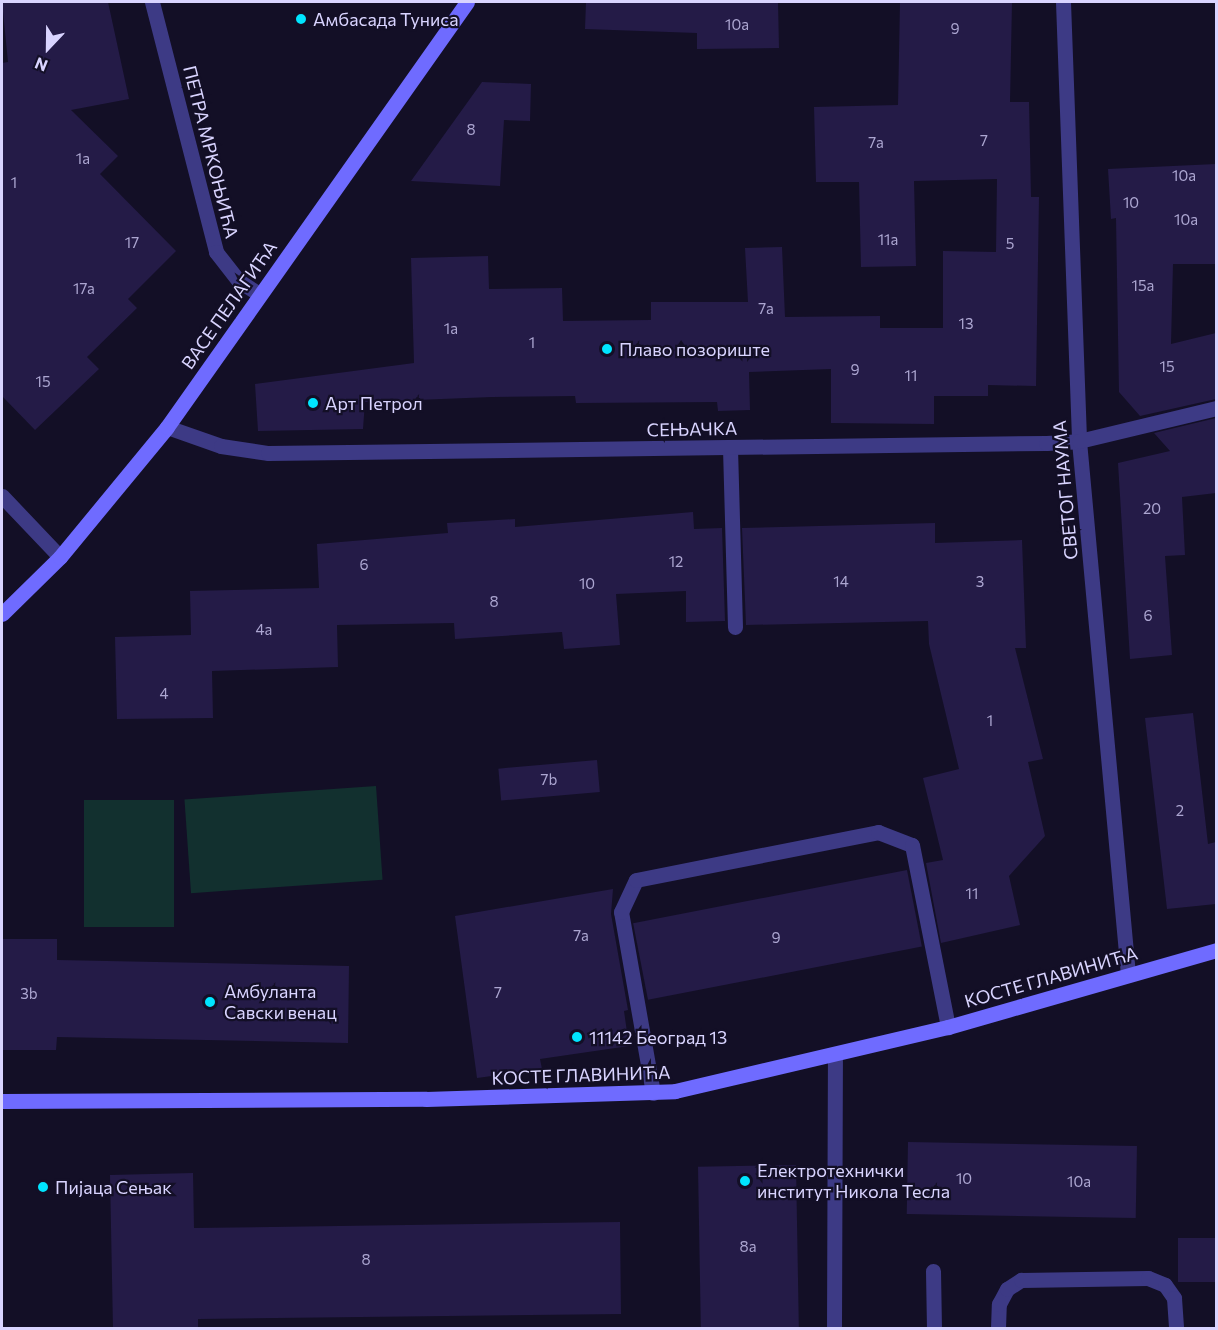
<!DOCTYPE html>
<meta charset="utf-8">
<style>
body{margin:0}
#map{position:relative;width:1218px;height:1330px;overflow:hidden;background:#130f26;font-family:Commissioner,sans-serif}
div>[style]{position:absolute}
.green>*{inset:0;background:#12302f;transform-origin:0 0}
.building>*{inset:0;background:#241b47;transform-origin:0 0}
.lane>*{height:15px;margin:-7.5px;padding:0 7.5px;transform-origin:7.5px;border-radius:7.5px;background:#3d3a85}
.street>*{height:15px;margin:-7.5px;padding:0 7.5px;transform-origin:7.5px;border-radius:7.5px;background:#3d3a85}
.secondary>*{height:15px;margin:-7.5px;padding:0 7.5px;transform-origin:7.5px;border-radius:7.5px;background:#6f6bff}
.dots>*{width:16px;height:16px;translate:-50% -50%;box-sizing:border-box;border:3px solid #130f26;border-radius:50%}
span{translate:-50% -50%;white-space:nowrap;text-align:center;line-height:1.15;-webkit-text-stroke:4.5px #130f26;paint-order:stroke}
.number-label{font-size:15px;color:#aca6d1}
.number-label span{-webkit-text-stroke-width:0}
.poi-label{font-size:18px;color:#d9d4ff}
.left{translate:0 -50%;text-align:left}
.street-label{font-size:18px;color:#d9d4ff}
.frame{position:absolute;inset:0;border:3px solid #d9d4ff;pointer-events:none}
.north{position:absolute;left:18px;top:18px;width:60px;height:60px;-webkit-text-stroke:4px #130f26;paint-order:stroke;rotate:202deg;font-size:16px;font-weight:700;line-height:24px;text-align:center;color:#d9d4ff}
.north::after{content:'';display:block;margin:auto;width:21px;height:27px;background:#d9d4ff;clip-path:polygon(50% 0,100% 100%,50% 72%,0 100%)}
</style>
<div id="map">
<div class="green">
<i style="left:376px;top:786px;width:94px;height:192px;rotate:86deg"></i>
<i style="left:174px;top:800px;width:127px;height:90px;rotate:90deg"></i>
</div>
<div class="building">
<i style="clip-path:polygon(2px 2px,108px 2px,129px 99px,71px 110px,118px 156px,100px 174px,176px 251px,128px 299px,137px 308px,87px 357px,99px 369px,35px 430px,2px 396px,2px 63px,8px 62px)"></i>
<i style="clip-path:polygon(586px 2px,778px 2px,779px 48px,697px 49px,697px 33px,585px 29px)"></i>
<i style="clip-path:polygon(900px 2px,1012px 2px,1010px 102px,1029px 102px,1031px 197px,1039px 197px,1036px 386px,988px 385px,988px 396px,934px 396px,934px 424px,831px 423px,831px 369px,749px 372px,750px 410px,718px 411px,717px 402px,576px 403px,575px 396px,492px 397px,365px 402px,363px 429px,258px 431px,255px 384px,414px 363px,411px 258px,488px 256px,489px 289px,562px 288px,563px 321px,651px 320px,651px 302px,748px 302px,745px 248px,782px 247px,785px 317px,880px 316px,880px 328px,943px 328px,943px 251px,996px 252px,997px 179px,914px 181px,916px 266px,861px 267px,859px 182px,816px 182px,814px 107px,898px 105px)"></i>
<i style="clip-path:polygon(482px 82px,531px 84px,530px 121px,504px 120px,500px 186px,411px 181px)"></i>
<i style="clip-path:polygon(1216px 164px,1216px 264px,1173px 264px,1171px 344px,1216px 333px,1216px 399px,1140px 416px,1119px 392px,1116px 218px,1111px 219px,1108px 169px)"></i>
<i style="clip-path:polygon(1216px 418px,1216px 493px,1182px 497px,1185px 555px,1165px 556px,1172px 655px,1130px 659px,1118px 463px,1170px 451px,1154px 433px)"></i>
<i style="clip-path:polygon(693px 512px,694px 529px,722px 528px,725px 621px,686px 622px,686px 591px,616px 594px,620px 645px,564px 649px,562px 632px,455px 639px,454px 623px,337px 625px,338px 667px,212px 671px,213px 718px,117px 719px,115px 637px,191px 635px,190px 591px,319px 588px,317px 544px,448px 533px,447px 523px,515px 519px,515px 527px)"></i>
<i style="clip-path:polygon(935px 523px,935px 543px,1022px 540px,1026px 648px,1015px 648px,1043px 759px,1028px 762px,1045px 836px,1009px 876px,1020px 925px,941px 943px,926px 863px,943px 860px,923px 778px,959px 769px,929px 644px,928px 621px,746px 625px,742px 528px)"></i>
<i style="clip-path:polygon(1193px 713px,1208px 844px,1216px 842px,1216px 904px,1167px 909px,1145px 718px)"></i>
<i style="left:597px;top:760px;width:32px;height:99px;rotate:85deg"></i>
<i style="left:907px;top:870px;width:78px;height:279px;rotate:79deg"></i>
<i style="clip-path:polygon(613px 889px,611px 914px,628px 1010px,624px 1011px,629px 1046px,540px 1059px,542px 1069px,477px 1078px,455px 916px)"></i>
<i style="clip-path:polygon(2px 939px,57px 939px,57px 960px,349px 966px,348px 1043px,57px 1037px,56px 1050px,2px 1050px)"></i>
<i style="left:908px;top:1142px;width:229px;height:72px;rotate:1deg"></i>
<i style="left:796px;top:1165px;width:164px;height:98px;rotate:89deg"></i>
<i style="clip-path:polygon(193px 1173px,194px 1228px,620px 1222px,621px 1314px,198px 1319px,198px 1329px,113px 1329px,110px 1175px)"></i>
<i style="left:1216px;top:1238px;width:44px;height:38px;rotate:90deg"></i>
</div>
<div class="lane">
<i style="left:730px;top:448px;width:179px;rotate:88.4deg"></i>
<i style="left:653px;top:1093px;width:184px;rotate:-100deg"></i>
<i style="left:621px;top:912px;width:35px;rotate:-65deg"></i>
<i style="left:636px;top:880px;width:247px;rotate:-11.2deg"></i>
<i style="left:878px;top:832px;width:36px;rotate:21deg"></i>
<i style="left:912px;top:845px;width:186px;rotate:78.8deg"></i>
<i style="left:933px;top:1271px;width:57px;rotate:89deg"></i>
<i style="left:834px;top:1328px;width:272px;rotate:-89.8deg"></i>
<i style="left:998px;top:1328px;width:24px;rotate:-88deg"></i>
<i style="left:999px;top:1304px;width:17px;rotate:-62deg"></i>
<i style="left:1007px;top:1289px;width:17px;rotate:-33deg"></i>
<i style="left:1021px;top:1280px;width:127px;rotate:-0.9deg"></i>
<i style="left:1148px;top:1278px;width:18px;rotate:22deg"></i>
<i style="left:1165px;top:1285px;width:16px;rotate:55deg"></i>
<i style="left:1174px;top:1298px;width:30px;rotate:86deg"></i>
</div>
<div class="street">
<i style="left:152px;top:2px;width:258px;rotate:75.6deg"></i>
<i style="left:216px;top:252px;width:37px;rotate:52deg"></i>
<i style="left:239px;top:281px;width:24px;rotate:33deg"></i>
<i style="left:1063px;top:2px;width:439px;rotate:87.9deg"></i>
<i style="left:1079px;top:441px;width:535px;rotate:84.75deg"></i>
<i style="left:167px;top:427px;width:57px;rotate:19.4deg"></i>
<i style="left:221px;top:446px;width:48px;rotate:8.5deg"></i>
<i style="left:268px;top:453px;width:778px;rotate:-0.74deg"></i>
<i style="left:1046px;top:443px;width:33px;rotate:-3deg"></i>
<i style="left:1079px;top:441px;width:141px;rotate:-13.5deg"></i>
<i style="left:2px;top:496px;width:84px;rotate:46.4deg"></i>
</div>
<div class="secondary">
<i style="left:2px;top:614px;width:81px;rotate:-44.5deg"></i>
<i style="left:60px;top:557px;width:168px;rotate:-50.5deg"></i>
<i style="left:167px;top:427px;width:520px;rotate:-54.78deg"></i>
<i style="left:2px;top:1101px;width:424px;rotate:-0.3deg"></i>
<i style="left:426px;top:1099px;width:249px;rotate:-1.8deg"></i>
<i style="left:675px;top:1091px;width:280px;rotate:-13.2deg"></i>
<i style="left:948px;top:1027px;width:279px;rotate:-16deg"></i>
</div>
<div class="dots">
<i style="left:301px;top:19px;background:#00e5ff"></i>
<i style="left:607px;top:349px;background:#00e5ff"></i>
<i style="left:313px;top:403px;background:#00e5ff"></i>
<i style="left:210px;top:1002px;background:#00e5ff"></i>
<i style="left:577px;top:1037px;background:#00e5ff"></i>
<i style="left:745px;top:1181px;background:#00e5ff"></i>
<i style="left:43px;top:1187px;background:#00e5ff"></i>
</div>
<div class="number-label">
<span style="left:737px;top:25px">10a</span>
<span style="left:955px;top:29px">9</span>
<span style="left:471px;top:130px">8</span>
<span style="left:984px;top:141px">7</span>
<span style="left:876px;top:143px">7a</span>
<span style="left:83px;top:159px">1a</span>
<span style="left:1184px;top:176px">10a</span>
<span style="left:14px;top:183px">1</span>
<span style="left:1131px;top:203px">10</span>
<span style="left:1186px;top:220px">10a</span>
<span style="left:888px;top:240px">11a</span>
<span style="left:132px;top:243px">17</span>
<span style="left:1010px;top:244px">5</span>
<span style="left:1143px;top:286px">15a</span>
<span style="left:84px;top:289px">17a</span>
<span style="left:766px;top:309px">7a</span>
<span style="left:966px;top:324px">13</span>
<span style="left:451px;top:329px">1a</span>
<span style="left:532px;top:343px">1</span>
<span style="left:1167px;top:367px">15</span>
<span style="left:855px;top:370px">9</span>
<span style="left:911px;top:376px">11</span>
<span style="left:43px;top:382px">15</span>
<span style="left:1152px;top:509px">20</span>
<span style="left:676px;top:562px">12</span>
<span style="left:364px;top:565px">6</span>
<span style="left:841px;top:582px">14</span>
<span style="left:980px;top:582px">3</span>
<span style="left:587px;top:584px">10</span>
<span style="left:494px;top:602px">8</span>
<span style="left:1148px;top:616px">6</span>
<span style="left:264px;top:630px">4a</span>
<span style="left:164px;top:694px">4</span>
<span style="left:990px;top:721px">1</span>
<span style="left:549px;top:780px">7b</span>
<span style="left:1180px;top:811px">2</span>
<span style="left:972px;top:894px">11</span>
<span style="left:581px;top:936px">7a</span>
<span style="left:776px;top:938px">9</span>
<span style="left:498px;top:993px">7</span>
<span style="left:29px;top:994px">3b</span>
<span style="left:964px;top:1179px">10</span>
<span style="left:1079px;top:1182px">10a</span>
<span style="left:748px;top:1247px">8a</span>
<span style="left:366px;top:1260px">8</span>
</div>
<div class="poi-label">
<span class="left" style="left:313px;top:19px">Амбасада Туниса</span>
<span class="left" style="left:619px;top:349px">Плаво позориште</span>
<span class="left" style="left:325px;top:403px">Арт Петрол</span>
<span class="left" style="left:224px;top:1002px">Амбуланта<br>Савски венац</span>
<span class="left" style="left:589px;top:1037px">11142 Београд 13</span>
<span class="left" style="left:757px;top:1181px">Електротехнички<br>институт Никола Тесла</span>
<span class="left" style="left:55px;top:1187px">Пијаца Сењак</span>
</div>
<div class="street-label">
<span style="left:211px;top:152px;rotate:76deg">ПЕТРА МРКОЊИЋА</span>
<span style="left:229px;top:305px;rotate:-55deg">ВАСЕ ПЕЛАГИЋА</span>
<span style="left:692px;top:429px;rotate:-1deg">СЕЊАЧКА</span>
<span style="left:1065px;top:490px;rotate:-95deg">СВЕТОГ НАУМА</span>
<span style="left:1051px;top:977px;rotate:-16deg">КОСТЕ ГЛАВИНИЋА</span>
<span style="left:581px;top:1075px;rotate:-2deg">КОСТЕ ГЛАВИНИЋА</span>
</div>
<div class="frame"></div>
<div class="north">N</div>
</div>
